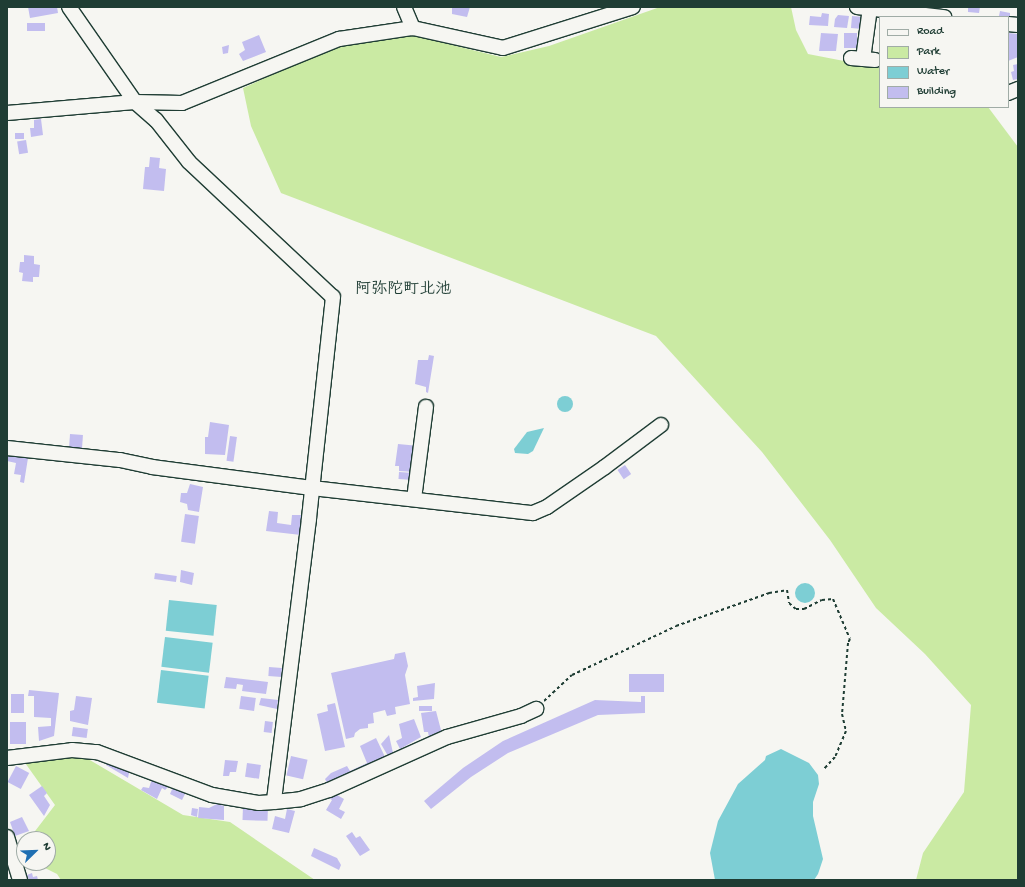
<!DOCTYPE html>
<meta charset="utf-8">
<style>
body{margin:0}
#map{position:relative;width:1025px;height:887px;overflow:hidden;background:#f6f6f2;font-family:"Gochi Hand","Klee One",sans-serif}
div>[style]{position:absolute}
.green>*{inset:0;background:#caeaa3}
.water>*{inset:0;background:#7dced4;transform-origin:0 0}
.round{border-radius:50%}
.building>*{inset:0;background:#c2bdef;transform-origin:0 0}
.path>*{height:2px;margin-top:-1px;transform-origin:0;background:repeating-linear-gradient(90deg,#1f3d34 0 3px,transparent 0 6px)}
.roads{filter:drop-shadow(1px 0 #1f3d34) drop-shadow(-1px 0 #1f3d34) drop-shadow(0 1px #1f3d34) drop-shadow(0 -1px #1f3d34)}
.minor>*{height:14px;margin:-7px;padding:0 7px;transform-origin:7px;border-radius:7px;background:#f6f6f2}
span{translate:-50% -50%;white-space:nowrap;text-align:center;line-height:1.15;-webkit-text-stroke:3px #f6f6f2;paint-order:stroke}
.neighbourhood-label{font-size:16px;color:#1f3d34;font-weight:700}
.frame{position:absolute;inset:0;border:8px solid #1f3d34;pointer-events:none}
.legend{position:absolute;left:879px;top:16px;width:130px;height:92px;box-sizing:border-box;background:#f6f6f2;border:1px solid #a0aca6;margin:0;padding:5px 7px;list-style:none;font-size:12px;color:#1f3d34}
.legend li{display:flex;align-items:center;gap:8px;height:20px}
.legend b{width:20px;border:1px solid #a0aca6}
.north{position:absolute;left:16px;top:831px;width:40px;height:40px;box-sizing:border-box;background:#f6f6f2;border:1px solid #a0aca6;border-radius:50%;rotate:67deg;font-size:11px;font-weight:700;line-height:16px;text-align:center;color:#1f3d34}
.north::after{content:'';display:block;margin:auto;width:14px;height:18px;background:#1f6fb2;clip-path:polygon(50% 0,100% 100%,50% 72%,0 100%)}
</style>
<div id="map">
<div class="green">
<i style="clip-path:polygon(660px 7px,791px 7px,796px 30px,808px 54px,880px 68px,880px 107px,988px 107px,1018px 147px,1018px 880px,916px 880px,923px 853px,964px 792px,971px 705px,925px 654px,876px 608px,830px 540px,762px 452px,656px 336px,281px 193px,251px 126px,243px 88px,337px 46px,411px 35px,501px 57px,549px 46px)"></i>
<i style="clip-path:polygon(83px 756px,183px 815px,230px 822px,315px 880px,61px 880px,57px 874px,35px 863px,48px 863px,48px 839px,29px 839px,55px 805px,23px 760px)"></i>
</div>
<div class="water">
<i class="round" style="left:557px;top:396px;width:16px;height:16px"></i>
<i style="clip-path:polygon(544px 428px,533px 451px,528px 454px,515px 453px,514px 449px,527px 432px)"></i>
<i class="round" style="left:795px;top:583px;width:20px;height:20px"></i>
<i style="left:169px;top:600px;width:48px;height:31px;rotate:6deg"></i>
<i style="left:165px;top:637px;width:48px;height:30px;rotate:7deg"></i>
<i style="left:161px;top:670px;width:48px;height:33px;rotate:7deg"></i>
<i style="clip-path:polygon(781px 749px,809px 763px,818px 775px,819px 784px,813px 802px,813px 816px,823px 859px,818px 874px,814px 880px,715px 880px,710px 853px,718px 821px,738px 784px,765px 760px,766px 756px)"></i>
</div>
<div class="building">
<i style="clip-path:polygon(28px 7px,57px 7px,58px 13px,30px 18px)"></i>
<i style="clip-path:polygon(452px 7px,470px 7px,467px 17px,452px 14px)"></i>
<i style="clip-path:polygon(968px 7px,980px 7px,979px 13px,968px 12px)"></i>
<i style="clip-path:polygon(1000px 11px,1010px 13px,1010px 17px,999px 16px)"></i>
<i style="clip-path:polygon(822px 13px,829px 14px,828px 26px,809px 25px,810px 16px,821px 17px)"></i>
<i style="clip-path:polygon(838px 15px,849px 16px,847px 28px,834px 27px,835px 19px)"></i>
<i style="left:852px;top:16px;width:11px;height:12px;rotate:5deg"></i>
<i style="left:27px;top:23px;width:18px;height:8px"></i>
<i style="clip-path:polygon(821px 33px,838px 34px,836px 51px,819px 51px)"></i>
<i style="left:844px;top:33px;width:13px;height:15px"></i>
<i style="clip-path:polygon(1008px 33px,1018px 34px,1018px 57px,1008px 61px)"></i>
<i style="clip-path:polygon(259px 35px,266px 52px,243px 61px,239px 54px,245px 50px,242px 42px)"></i>
<i style="clip-path:polygon(229px 45px,228px 53px,223px 54px,222px 47px)"></i>
<i style="clip-path:polygon(1018px 64px,1018px 79px,1013px 80px,1011px 72px,1014px 71px,1013px 65px)"></i>
<i style="clip-path:polygon(41px 119px,43px 135px,31px 137px,30px 128px,34px 128px,34px 120px)"></i>
<i style="left:24px;top:133px;width:6px;height:9px;rotate:90deg"></i>
<i style="left:26px;top:140px;width:13px;height:9px;rotate:81deg"></i>
<i style="clip-path:polygon(150px 157px,160px 158px,159px 168px,166px 169px,164px 191px,143px 189px,145px 167px,149px 167px)"></i>
<i style="clip-path:polygon(24px 255px,34px 256px,34px 264px,40px 265px,39px 277px,33px 277px,33px 282px,22px 281px,23px 273px,19px 272px,20px 262px,24px 262px)"></i>
<i style="clip-path:polygon(429px 355px,434px 356px,428px 393px,426px 392px,426px 387px,415px 384px,418px 360px,428px 360px)"></i>
<i style="clip-path:polygon(210px 422px,229px 425px,225px 455px,205px 454px,205px 437px,208px 437px)"></i>
<i style="left:70px;top:434px;width:13px;height:15px;rotate:4deg"></i>
<i style="left:230px;top:436px;width:7px;height:25px;rotate:8deg"></i>
<i style="clip-path:polygon(398px 444px,419px 446px,415px 472px,399px 471px,399px 466px,395px 466px)"></i>
<i style="clip-path:polygon(7px 455px,28px 458px,24px 483px,20px 482px,21px 475px,14px 474px,16px 463px,7px 461px)"></i>
<i style="left:625px;top:465px;width:11px;height:9px;rotate:56deg"></i>
<i style="left:399px;top:472px;width:15px;height:7px;rotate:4deg"></i>
<i style="clip-path:polygon(190px 484px,203px 487px,199px 512px,188px 510px,187px 504px,180px 502px,181px 493px,187px 493px)"></i>
<i style="clip-path:polygon(269px 511px,278px 512px,277px 523px,291px 525px,292px 515px,303px 515px,301px 535px,266px 531px)"></i>
<i style="left:185px;top:514px;width:14px;height:28px;rotate:8deg"></i>
<i style="clip-path:polygon(181px 570px,194px 573px,192px 585px,180px 582px)"></i>
<i style="left:155px;top:573px;width:22px;height:6px;rotate:8deg"></i>
<i style="clip-path:polygon(405px 652px,408px 666px,405px 675px,410px 704px,395px 707px,396px 714px,387px 716px,385px 710px,373px 713px,374px 723px,368px 724px,368px 728px,360px 729px,355px 733px,354px 737px,346px 739px,331px 673px,394px 659px,395px 654px)"></i>
<i style="left:269px;top:667px;width:13px;height:9px;rotate:4deg"></i>
<i style="left:664px;top:674px;width:18px;height:35px;rotate:90deg"></i>
<i style="clip-path:polygon(226px 677px,268px 682px,266px 694px,242px 691px,243px 685px,237px 684px,236px 689px,224px 688px)"></i>
<i style="clip-path:polygon(435px 683px,434px 699px,413px 701px,413px 698px,418px 697px,417px 686px)"></i>
<i style="clip-path:polygon(29px 690px,59px 693px,54px 736px,39px 741px,38px 727px,51px 726px,51px 718px,34px 717px,34px 696px,28px 696px)"></i>
<i style="left:11px;top:694px;width:13px;height:19px"></i>
<i style="clip-path:polygon(76px 696px,92px 698px,88px 725px,70px 721px,70px 711px,74px 710px)"></i>
<i style="left:241px;top:696px;width:15px;height:13px;rotate:8deg"></i>
<i style="clip-path:polygon(641px 696px,645px 696px,645px 713px,598px 715px,508px 753px,471px 777px,431px 809px,424px 801px,463px 768px,503px 741px,595px 700px,641px 702px)"></i>
<i style="clip-path:polygon(261px 698px,278px 700px,277px 709px,259px 705px)"></i>
<i style="clip-path:polygon(335px 703px,345px 747px,325px 751px,317px 714px,328px 711px,327px 705px)"></i>
<i style="left:432px;top:706px;width:5px;height:13px;rotate:90deg"></i>
<i style="clip-path:polygon(436px 711px,442px 734px,429px 737px,428px 732px,424px 732px,421px 713px)"></i>
<i style="clip-path:polygon(414px 719px,421px 737px,400px 749px,396px 741px,402px 738px,399px 724px)"></i>
<i style="left:265px;top:721px;width:8px;height:11px;rotate:7deg"></i>
<i style="left:10px;top:722px;width:16px;height:22px"></i>
<i style="left:73px;top:727px;width:15px;height:9px;rotate:8deg"></i>
<i style="clip-path:polygon(389px 735px,393px 753px,388px 756px,381px 744px)"></i>
<i style="clip-path:polygon(376px 738px,385px 757px,328px 785px,325px 779px,331px 773px,347px 766px,350px 771px,367px 763px,360px 746px)"></i>
<i style="left:291px;top:756px;width:17px;height:20px;rotate:13deg"></i>
<i style="clip-path:polygon(107px 760px,130px 768px,128px 778px,106px 765px)"></i>
<i style="clip-path:polygon(225px 760px,238px 761px,236px 772px,230px 772px,229px 776px,223px 776px)"></i>
<i style="left:247px;top:763px;width:14px;height:14px;rotate:8deg"></i>
<i style="left:16px;top:766px;width:15px;height:18px;rotate:28deg"></i>
<i style="clip-path:polygon(153px 776px,171px 784px,165px 790px,162px 788px,157px 799px,141px 790px,143px 787px,149px 788px)"></i>
<i style="clip-path:polygon(42px 786px,47px 793px,44px 796px,50px 805px,44px 816px,29px 795px)"></i>
<i style="clip-path:polygon(173px 787px,186px 792px,182px 800px,170px 794px)"></i>
<i style="clip-path:polygon(332px 792px,344px 799px,339px 809px,345px 812px,341px 819px,326px 810px,332px 800px,329px 798px)"></i>
<i style="clip-path:polygon(217px 804px,224px 806px,224px 820px,198px 818px,199px 807px,209px 808px)"></i>
<i style="left:243px;top:806px;width:25px;height:14px;rotate:2deg"></i>
<i style="clip-path:polygon(192px 808px,198px 809px,197px 817px,191px 815px)"></i>
<i style="clip-path:polygon(287px 809px,295px 811px,289px 833px,272px 829px,275px 816px,285px 819px)"></i>
<i style="clip-path:polygon(22px 817px,29px 831px,15px 836px,10px 822px)"></i>
<i style="clip-path:polygon(352px 832px,356px 838px,360px 836px,370px 850px,360px 856px,346px 836px)"></i>
<i style="clip-path:polygon(314px 848px,337px 858px,341px 865px,339px 870px,311px 856px)"></i>
<i style="clip-path:polygon(32px 873px,33px 877px,37px 876px,38px 880px,29px 880px,27px 875px)"></i>
</div>
<div class="path">
<i style="left:544px;top:701px;width:38px;rotate:-43deg"></i>
<i style="left:572px;top:675px;width:115px;rotate:-25.2deg"></i>
<i style="left:676px;top:626px;width:99px;rotate:-19.5deg"></i>
<i style="left:769px;top:593px;width:18px;rotate:-9deg"></i>
<i style="left:787px;top:590px;width:13px;rotate:81deg"></i>
<i style="left:789px;top:603px;width:9px;rotate:41deg"></i>
<i style="left:796px;top:609px;width:8px"></i>
<i style="left:804px;top:609px;width:20px;rotate:-27deg"></i>
<i style="left:822px;top:600px;width:11px;rotate:-5deg"></i>
<i style="left:833px;top:599px;width:43px;rotate:67deg"></i>
<i style="left:850px;top:639px;width:4px;rotate:117deg"></i>
<i style="left:848px;top:643px;width:71px;rotate:94.8deg"></i>
<i style="left:842px;top:714px;width:17px;rotate:77deg"></i>
<i style="left:846px;top:731px;width:28px;rotate:113deg"></i>
<i style="left:835px;top:757px;width:16px;rotate:133deg"></i>
</div>
<div class="roads">
<div class="minor">
<i style="left:69px;top:7px;width:116px;rotate:55.2deg"></i>
<i style="left:135px;top:102px;width:28px;rotate:41deg"></i>
<i style="left:156px;top:120px;width:53px;rotate:51.8deg"></i>
<i style="left:189px;top:162px;width:197px;rotate:43.2deg"></i>
<i style="left:333px;top:297px;width:223px;rotate:96.2deg"></i>
<i style="left:309px;top:519px;width:285px;rotate:97.1deg"></i>
<i style="left:404px;top:7px;width:23px;rotate:67deg"></i>
<i style="left:857px;top:7px;width:88px;rotate:6.6deg"></i>
<i style="left:1008px;top:24px;width:10px;rotate:6deg"></i>
<i style="left:851px;top:58px;width:24px;rotate:5deg"></i>
<i style="left:863px;top:59px;width:51px;rotate:-82.2deg"></i>
<i style="left:1008px;top:93px;width:11px;rotate:-22deg"></i>
<i style="left:7px;top:113px;width:128px;rotate:-4.9deg"></i>
<i style="left:135px;top:102px;width:47px;rotate:1.2deg"></i>
<i style="left:182px;top:103px;width:170px;rotate:-22.2deg"></i>
<i style="left:339px;top:39px;width:75px;rotate:-8.5deg"></i>
<i style="left:413px;top:28px;width:92px;rotate:12.5deg"></i>
<i style="left:503px;top:48px;width:136px;rotate:-17.5deg"></i>
<i style="left:7px;top:448px;width:114px;rotate:6.1deg"></i>
<i style="left:120px;top:460px;width:33px;rotate:12deg"></i>
<i style="left:152px;top:467px;width:161px;rotate:7.5deg"></i>
<i style="left:312px;top:488px;width:222px;rotate:6.5deg"></i>
<i style="left:533px;top:513px;width:15px;rotate:-23deg"></i>
<i style="left:547px;top:507px;width:70px;rotate:-34.6deg"></i>
<i style="left:605px;top:467px;width:70px;rotate:-36.9deg"></i>
<i style="left:414px;top:499px;width:93px;rotate:-82.6deg"></i>
<i style="left:7px;top:758px;width:65px;rotate:-7deg"></i>
<i style="left:72px;top:750px;width:25px;rotate:5deg"></i>
<i style="left:97px;top:752px;width:123px;rotate:20.5deg"></i>
<i style="left:212px;top:795px;width:48px;rotate:9.7deg"></i>
<i style="left:259px;top:803px;width:15px;rotate:-4deg"></i>
<i style="left:274px;top:802px;width:27px;rotate:-6deg"></i>
<i style="left:301px;top:799px;width:29px;rotate:-18deg"></i>
<i style="left:329px;top:790px;width:129px;rotate:-24.2deg"></i>
<i style="left:447px;top:737px;width:77px;rotate:-15.8deg"></i>
<i style="left:521px;top:716px;width:17px;rotate:-25deg"></i>
<i style="left:7px;top:837px;width:45px;rotate:73.2deg"></i>
</div>
</div>
<div class="neighbourhood-label">
<span style="left:403px;top:291px">阿弥陀町北池</span>
</div>
<div class="frame"></div>
<ul class="legend">
<li><b style="height:5px;background:#f6f6f2"></b>Road</li>
<li><b style="height:11px;background:#caeaa3"></b>Park</li>
<li><b style="height:11px;background:#7dced4"></b>Water</li>
<li><b style="height:11px;background:#c2bdef"></b>Building</li>
</ul>
<div class="north">N</div>
</div>
